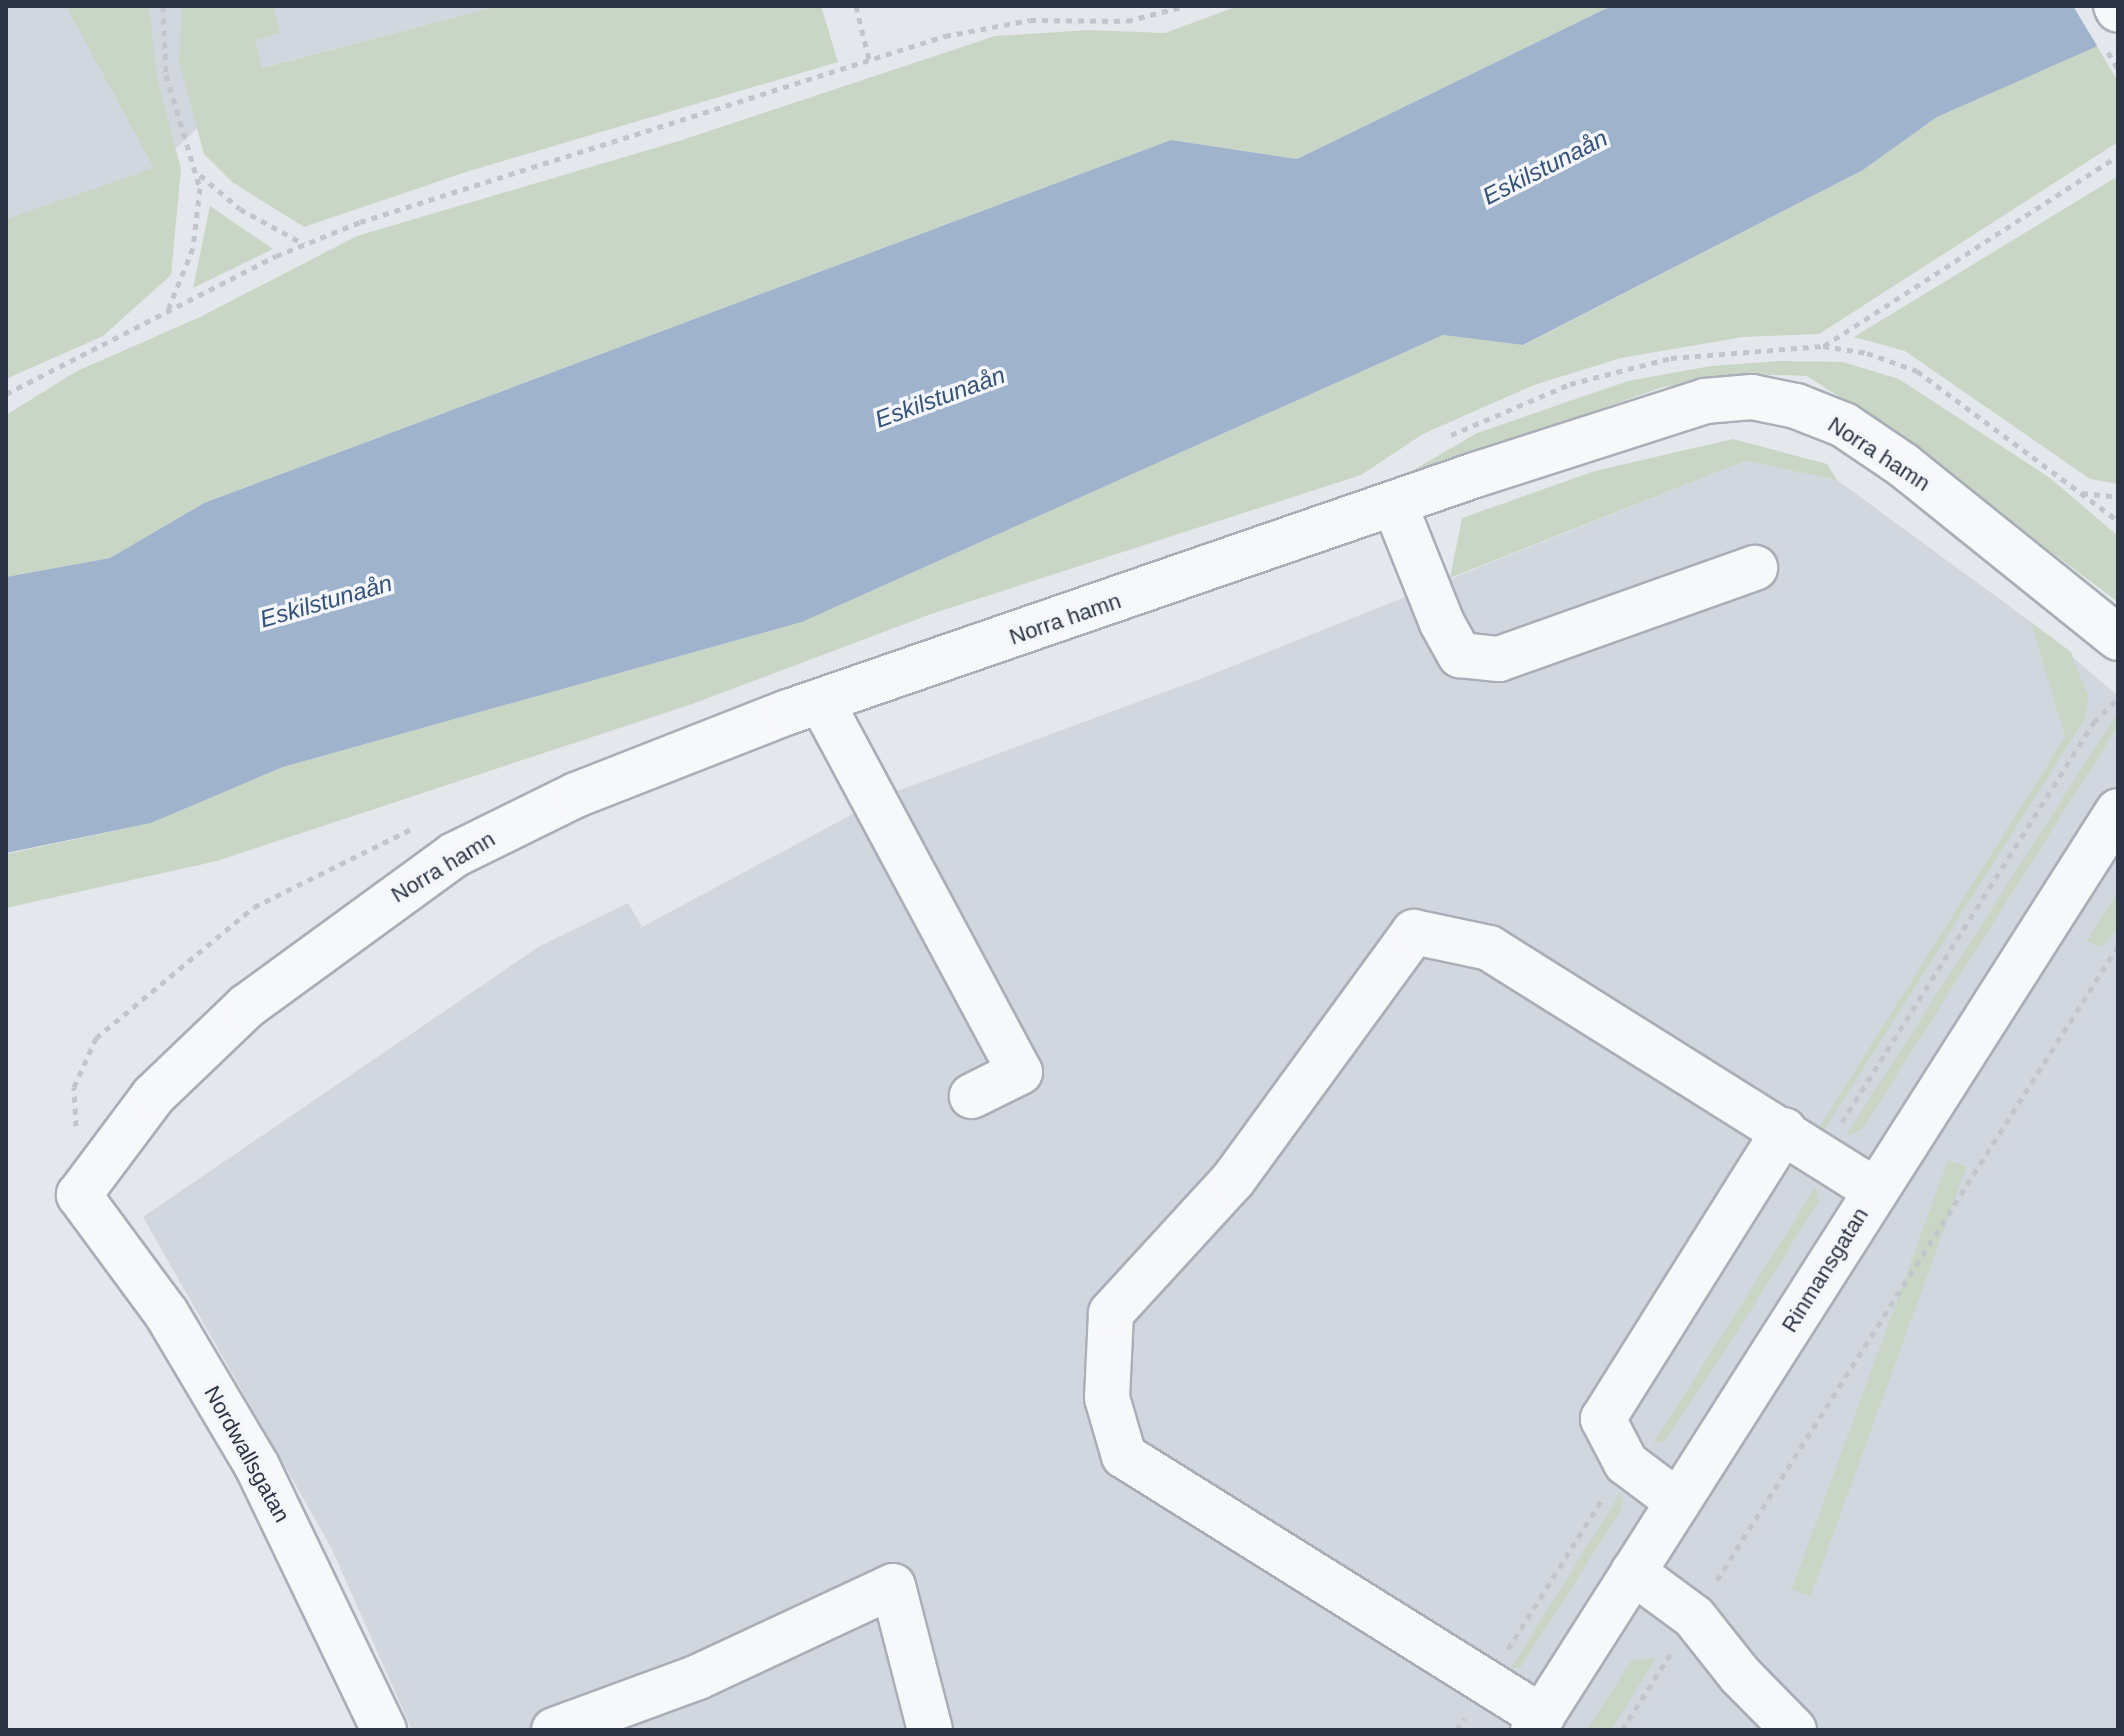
<!DOCTYPE html>
<meta charset="utf-8">
<style>
body{margin:0}
#map{position:relative;width:2124px;height:1736px;overflow:hidden;background:#e4e7ec;font-family:Arial,sans-serif}
div>[style]{position:absolute}
.built>*{inset:0;background:#d2d6de}
.green>*{inset:0;background:#c9d6c5;transform-origin:0 0}
.water>*{inset:0;background:#9fb4cc}
.pier>*{inset:0;background:#e4e7ec}
.path>*{height:5px;margin-top:-2.5px;transform-origin:0;background:repeating-linear-gradient(90deg,#c2c5cb 0 6px,transparent 0 12px)}
.roads{filter:drop-shadow(2px 0 #a9aeb7) drop-shadow(-2px 0 #a9aeb7) drop-shadow(0 2px #a9aeb7) drop-shadow(0 -2px #a9aeb7)}
.minor>*{height:44px;margin:-22px;padding:0 22px;transform-origin:22px;border-radius:22px;background:#f7f8fa}
span{translate:-50% -50%;white-space:nowrap;text-align:center;line-height:1.15;-webkit-text-stroke:7px #f4f6f9;paint-order:stroke}
.street-label{font-size:22px;color:#2b3445}
.water-label{font-size:24px;color:#34527a;font-style:italic}
.frame{position:absolute;inset:0;border:8px solid #2b3445;pointer-events:none}
</style>
<div id="map">
<div class="built">
<i style="clip-path:polygon(6px 6px,498px 6px,261px 68px,154px 169px,6px 219px)"></i>
<i style="clip-path:polygon(1746px 461px,1837px 480px,2031px 622px,2118px 696px,2118px 1730px,412px 1730px,331px 1547px,143px 1217px,540px 946px,628px 903px,642px 927px,892px 793px,1200px 679px)"></i>
</div>
<div class="green">
<i style="clip-path:polygon(66px 6px,149px 6px,157px 78px,181px 169px,171px 275px,103px 336px,6px 379px,6px 219px,154px 168px)"></i>
<i style="clip-path:polygon(182px 6px,273px 6px,280px 33px,255px 40px,262px 68px,498px 6px,821px 6px,838px 62px,469px 171px,304px 227px,232px 182px,204px 154px,179px 62px)"></i>
<i style="clip-path:polygon(1238px 6px,1611px 6px,1297px 159px,1171px 140px,204px 503px,110px 558px,6px 577px,6px 415px,77px 371px,200px 317px,357px 236px,682px 140px,995px 36px,1088px 30px,1165px 33px)"></i>
<i style="clip-path:polygon(2097px 46px,2118px 82px,2118px 142px,1819px 334px,1743px 337px,1621px 358px,1534px 385px,1423px 434px,1361px 475px,931px 614px,692px 704px,217px 861px,6px 908px,6px 854px,151px 823px,283px 767px,802px 622px,1443px 335px,1524px 345px,1863px 170px,1937px 117px)"></i>
<i style="clip-path:polygon(2118px 176px,2118px 484px,2090px 479px,1905px 351px,1854px 337px)"></i>
<i style="clip-path:polygon(210px 206px,273px 249px,193px 288px)"></i>
<i style="clip-path:polygon(1780px 361px,1843px 362px,1899px 379px,2050px 478px,2118px 536px,2118px 602px,1868px 415px,1807px 376px,1743px 374px,1663px 387px,1393px 482px,1477px 433px,1628px 381px,1711px 366px)"></i>
<i style="clip-path:polygon(1733px 439px,1827px 464px,1837px 480px,1746px 461px,1450px 578px,1462px 518px,1595px 471px)"></i>
<i style="clip-path:polygon(2031px 622px,2071px 652px,2088px 696px,2086px 717px,1823px 1132px,1819px 1128px,2065px 737px)"></i>
<i style="clip-path:polygon(2116px 715px,2115px 731px,1863px 1128px,1845px 1137px)"></i>
<i style="clip-path:polygon(2118px 891px,2118px 929px,2101px 947px,2087px 941px)"></i>
<i style="left:1948px;top:1160px;width:20px;height:457px;rotate:20deg"></i>
<i style="clip-path:polygon(1815px 1188px,1819px 1200px,1756px 1302px,1665px 1441px,1653px 1444px)"></i>
<i style="clip-path:polygon(1621px 1492px,1622px 1508px,1553px 1617px,1520px 1668px,1511px 1668px)"></i>
<i style="clip-path:polygon(1656px 1658px,1611px 1730px,1587px 1730px,1631px 1661px)"></i>
</div>
<div class="water">
<i style="clip-path:polygon(1611px 6px,2118px 6px,2118px 37px,1937px 117px,1863px 170px,1523px 345px,1443px 335px,802px 622px,283px 767px,151px 823px,6px 853px,6px 577px,110px 558px,204px 503px,1171px 140px,1297px 159px)"></i>
</div>
<div class="pier">
<i style="clip-path:polygon(2073px 6px,2118px 6px,2118px 41px,2099px 49px)"></i>
</div>
<div class="path">
<i style="left:163px;top:6px;width:69px;rotate:87.5deg"></i>
<i style="left:166px;top:75px;width:118px;rotate:73.3deg"></i>
<i style="left:200px;top:188px;width:60px;rotate:96.7deg"></i>
<i style="left:193px;top:248px;width:67px;rotate:112deg"></i>
<i style="left:856px;top:6px;width:59px;rotate:76.2deg"></i>
<i style="left:2108px;top:52px;width:20px;rotate:60deg"></i>
<i style="left:200px;top:175px;width:52px;rotate:40.4deg"></i>
<i style="left:240px;top:209px;width:73px;rotate:28.7deg"></i>
<i style="left:1824px;top:346px;width:350px;rotate:-32.9deg"></i>
<i style="left:6px;top:394px;width:303px;rotate:-27.1deg"></i>
<i style="left:276px;top:256px;width:91px;rotate:-22deg"></i>
<i style="left:360px;top:222px;width:614px;rotate:-17.64deg"></i>
<i style="left:945px;top:36px;width:86px;rotate:-10.7deg"></i>
<i style="left:1030px;top:20px;width:97px;rotate:0.6deg"></i>
<i style="left:1127px;top:21px;width:60px;rotate:-14.5deg"></i>
<i style="left:1451px;top:435px;width:129px;rotate:-23.2deg"></i>
<i style="left:1570px;top:384px;width:104px;rotate:-14.4deg"></i>
<i style="left:1671px;top:358px;width:152px;rotate:-4.5deg"></i>
<i style="left:1823px;top:346px;width:45px;rotate:9deg"></i>
<i style="left:1867px;top:353px;width:53px;rotate:19.8deg"></i>
<i style="left:1917px;top:371px;width:251px;rotate:36.7deg"></i>
<i style="left:2082px;top:493px;width:36px;rotate:6deg"></i>
<i style="left:1842px;top:1122px;width:473px;rotate:-57.8deg"></i>
<i style="left:2094px;top:722px;width:34px;rotate:-45deg"></i>
<i style="left:76px;top:1126px;width:39px;rotate:-93deg"></i>
<i style="left:74px;top:1087px;width:54px;rotate:-65.8deg"></i>
<i style="left:96px;top:1038px;width:205px;rotate:-39.7deg"></i>
<i style="left:254px;top:907px;width:180px;rotate:-26.4deg"></i>
<i style="left:1717px;top:1580px;width:750px;rotate:-57.69deg"></i>
<i style="left:1508px;top:1649px;width:178px;rotate:-57.8deg"></i>
<i style="left:1457px;top:1730px;width:14px;rotate:-60deg"></i>
<i style="left:1622px;top:1730px;width:91px;rotate:-57.5deg"></i>
</div>
<div class="roads">
<div class="minor">
<i style="left:2116px;top:6px;width:4px;rotate:63deg"></i>
<i style="left:1394px;top:503px;width:129px;rotate:68.2deg"></i>
<i style="left:1442px;top:623px;width:37px;rotate:61deg"></i>
<i style="left:1460px;top:655px;width:39px;rotate:6deg"></i>
<i style="left:1499px;top:659px;width:272px;rotate:-19.6deg"></i>
<i style="left:821px;top:701px;width:421px;rotate:61.8deg"></i>
<i style="left:1020px;top:1072px;width:54px;rotate:153.4deg"></i>
<i style="left:1678px;top:1502px;width:65px;rotate:-143.1deg"></i>
<i style="left:1626px;top:1463px;width:50px;rotate:-117.6deg"></i>
<i style="left:1603px;top:1419px;width:341px;rotate:-57.9deg"></i>
<i style="left:1633px;top:1572px;width:76px;rotate:36.4deg"></i>
<i style="left:1694px;top:1617px;width:74px;rotate:51.6deg"></i>
<i style="left:1740px;top:1675px;width:77px;rotate:45.5deg"></i>
<i style="left:1542px;top:1717px;width:493px;rotate:-148deg"></i>
<i style="left:1124px;top:1456px;width:60px;rotate:-106.3deg"></i>
<i style="left:1107px;top:1398px;width:85px;rotate:-87.3deg"></i>
<i style="left:1111px;top:1313px;width:180px;rotate:-47.5deg"></i>
<i style="left:1233px;top:1180px;width:307px;rotate:-53.9deg"></i>
<i style="left:1414px;top:932px;width:77px;rotate:12deg"></i>
<i style="left:1489px;top:948px;width:456px;rotate:32.1deg"></i>
<i style="left:384px;top:1730px;width:293px;rotate:-115.7deg"></i>
<i style="left:257px;top:1466px;width:178px;rotate:-120.7deg"></i>
<i style="left:166px;top:1313px;width:147px;rotate:-126.4deg"></i>
<i style="left:79px;top:1195px;width:124px;rotate:-53.2deg"></i>
<i style="left:153px;top:1096px;width:130px;rotate:-43.8deg"></i>
<i style="left:247px;top:1006px;width:256px;rotate:-36.1deg"></i>
<i style="left:454px;top:855px;width:136px;rotate:-26.2deg"></i>
<i style="left:576px;top:795px;width:228px;rotate:-21.4deg"></i>
<i style="left:788px;top:712px;width:727px;rotate:-19.03deg"></i>
<i style="left:1475px;top:475px;width:242px;rotate:-17.8deg"></i>
<i style="left:1705px;top:401px;width:47px;rotate:-4.9deg"></i>
<i style="left:1752px;top:397px;width:45px;rotate:11.6deg"></i>
<i style="left:1796px;top:406px;width:52px;rotate:21.6deg"></i>
<i style="left:1844px;top:425px;width:71px;rotate:34.1deg"></i>
<i style="left:1903px;top:465px;width:276px;rotate:38.8deg"></i>
<i style="left:554px;top:1730px;width:153px;rotate:-20.2deg"></i>
<i style="left:698px;top:1677px;width:215px;rotate:-25deg"></i>
<i style="left:893px;top:1586px;width:149px;rotate:75.6deg"></i>
<i style="left:1533px;top:1730px;width:1089px;rotate:-57.52deg"></i>
</div>
</div>
<div class="street-label">
<span style="left:1879px;top:454px;rotate:33deg">Norra hamn</span>
<span style="left:1065px;top:619px;rotate:-19deg">Norra hamn</span>
<span style="left:443px;top:867px;rotate:-31deg">Norra hamn</span>
<span style="left:1825px;top:1270px;rotate:-58deg">Rinmansgatan</span>
<span style="left:247px;top:1454px;rotate:61deg">Nordwallsgatan</span>
</div>
<div class="water-label">
<span style="left:1545px;top:167px;rotate:-27deg">Eskilstunaån</span>
<span style="left:940px;top:397px;rotate:-20deg">Eskilstunaån</span>
<span style="left:326px;top:601px;rotate:-16deg">Eskilstunaån</span>
</div>
<div class="frame"></div>
</div>
